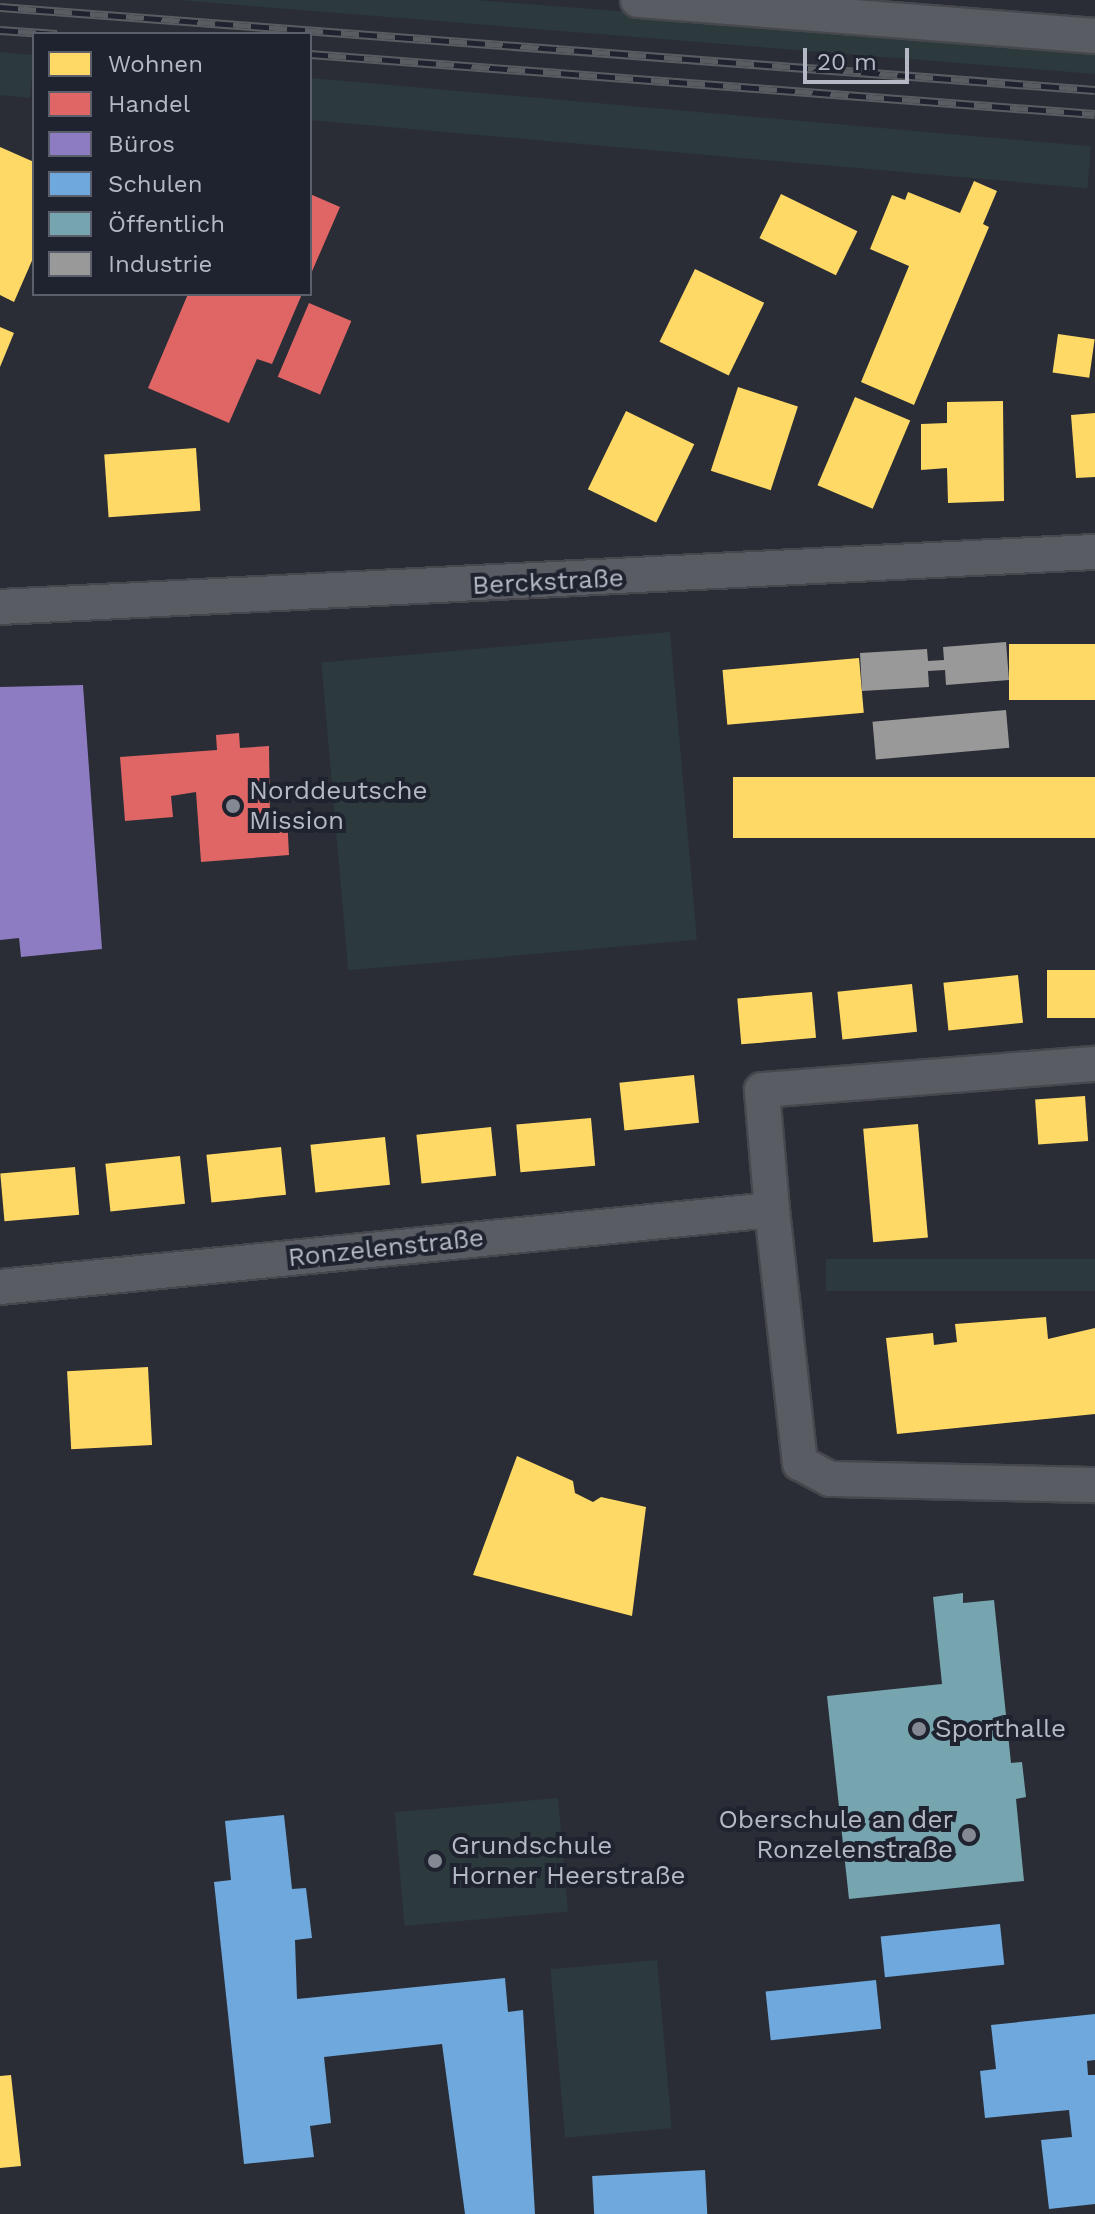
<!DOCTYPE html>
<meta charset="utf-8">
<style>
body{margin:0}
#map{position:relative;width:1095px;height:2214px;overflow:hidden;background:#2a2d35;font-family:"Work Sans",sans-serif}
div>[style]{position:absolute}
.green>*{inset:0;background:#2c3a3d;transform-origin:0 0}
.homes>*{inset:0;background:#ffd966;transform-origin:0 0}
.shops>*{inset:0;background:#e06666;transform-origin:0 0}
.offices>*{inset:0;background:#8e7cc3}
.schools>*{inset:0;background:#6fa8dc;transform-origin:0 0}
.public>*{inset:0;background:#76a5af}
.industry>*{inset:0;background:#999;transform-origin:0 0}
.roads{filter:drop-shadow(2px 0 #46484e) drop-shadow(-2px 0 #46484e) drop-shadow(0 2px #46484e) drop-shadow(0 -2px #46484e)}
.minor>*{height:34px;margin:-17px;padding:0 17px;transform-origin:17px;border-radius:17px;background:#5a5c63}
.rail>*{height:9px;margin-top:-4.5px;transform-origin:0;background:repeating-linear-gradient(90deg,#1e232f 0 18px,#595c61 0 36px);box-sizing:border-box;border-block:2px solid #595c61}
.dots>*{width:22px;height:22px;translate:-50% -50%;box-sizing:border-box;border:4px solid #1e232f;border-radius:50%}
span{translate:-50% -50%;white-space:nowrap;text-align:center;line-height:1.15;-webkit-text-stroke:8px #1e232f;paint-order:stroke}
.street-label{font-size:26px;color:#b5b9c5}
.poi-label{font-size:26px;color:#b5b9c5}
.left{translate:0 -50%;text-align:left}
.right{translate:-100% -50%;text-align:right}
.legend{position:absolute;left:32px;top:32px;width:280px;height:264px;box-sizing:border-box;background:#1e232f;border:2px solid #5a5f6b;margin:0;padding:10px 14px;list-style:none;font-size:24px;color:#b5b9c5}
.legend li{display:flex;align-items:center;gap:16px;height:40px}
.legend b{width:40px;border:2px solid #5a5f6b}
.scale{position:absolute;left:803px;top:48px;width:106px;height:36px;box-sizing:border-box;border:4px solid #b5b9c5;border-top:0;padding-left:10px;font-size:24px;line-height:28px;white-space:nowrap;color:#b5b9c5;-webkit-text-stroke:6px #1e232f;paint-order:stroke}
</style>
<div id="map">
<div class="green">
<i style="clip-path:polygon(178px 0,476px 0,1095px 48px,1095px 74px)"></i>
<i style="left:0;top:52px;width:34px;height:43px;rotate:5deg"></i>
<i style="left:310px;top:78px;width:784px;height:42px;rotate:5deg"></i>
<i style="left:670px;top:632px;width:309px;height:350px;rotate:85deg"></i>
<i style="left:1095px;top:1259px;width:32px;height:269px;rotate:90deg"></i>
<i style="left:558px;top:1798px;width:114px;height:164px;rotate:85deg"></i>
<i style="left:657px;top:1960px;width:169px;height:107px;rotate:85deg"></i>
</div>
<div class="homes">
<i style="clip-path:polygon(0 147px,34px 162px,34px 256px,14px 302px,0 295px)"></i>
<i style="clip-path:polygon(974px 181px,997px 191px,983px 224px,989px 227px,914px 405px,861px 382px,909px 266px,870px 249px,892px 195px,905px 200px,908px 192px,960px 213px)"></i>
<i style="left:781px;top:194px;width:85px;height:49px;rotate:26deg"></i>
<i style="left:695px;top:269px;width:77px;height:81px;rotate:26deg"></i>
<i style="clip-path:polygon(0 327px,14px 333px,0 367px)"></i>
<i style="left:1058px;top:334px;width:37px;height:39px;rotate:8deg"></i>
<i style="left:738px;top:387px;width:63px;height:88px;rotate:18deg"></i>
<i style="left:855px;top:397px;width:60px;height:96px;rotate:23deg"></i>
<i style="clip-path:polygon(1003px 401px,1004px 501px,948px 503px,947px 468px,921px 470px,921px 424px,947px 423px,947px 402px)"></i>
<i style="left:626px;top:411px;width:76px;height:87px;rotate:26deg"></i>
<i style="clip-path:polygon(1095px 413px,1095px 477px,1076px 478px,1071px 415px)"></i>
<i style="left:196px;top:448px;width:63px;height:92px;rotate:86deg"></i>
<i style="left:1095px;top:644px;width:56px;height:86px;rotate:90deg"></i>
<i style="left:859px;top:658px;width:55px;height:137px;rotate:85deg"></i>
<i style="left:1095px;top:777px;width:61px;height:362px;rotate:90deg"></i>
<i style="left:1095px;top:970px;width:48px;height:48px;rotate:90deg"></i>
<i style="left:1018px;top:975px;width:48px;height:75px;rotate:84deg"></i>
<i style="left:912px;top:984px;width:48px;height:75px;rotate:84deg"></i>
<i style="left:812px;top:992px;width:46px;height:75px;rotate:85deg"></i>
<i style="left:694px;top:1075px;width:48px;height:75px;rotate:84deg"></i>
<i style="left:1085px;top:1096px;width:45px;height:50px;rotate:86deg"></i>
<i style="left:591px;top:1118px;width:48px;height:75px;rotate:85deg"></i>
<i style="left:918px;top:1124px;width:114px;height:55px;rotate:85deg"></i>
<i style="left:491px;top:1127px;width:49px;height:75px;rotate:84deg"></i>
<i style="left:385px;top:1137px;width:48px;height:75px;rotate:84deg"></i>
<i style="left:281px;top:1147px;width:48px;height:75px;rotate:84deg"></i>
<i style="left:180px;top:1156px;width:48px;height:75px;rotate:84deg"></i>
<i style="left:75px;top:1167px;width:48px;height:75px;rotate:85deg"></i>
<i style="clip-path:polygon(1046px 1317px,1048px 1339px,1095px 1328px,1095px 1414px,897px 1434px,886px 1338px,933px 1333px,934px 1345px,957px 1342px,955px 1324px)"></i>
<i style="left:148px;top:1367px;width:78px;height:81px;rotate:87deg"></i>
<i style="clip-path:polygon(517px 1456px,573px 1481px,575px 1493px,593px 1502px,601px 1497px,646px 1507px,632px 1616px,473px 1575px)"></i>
<i style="clip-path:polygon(11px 2075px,21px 2166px,0 2168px,0 2076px)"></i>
</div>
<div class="shops">
<i style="clip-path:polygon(310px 194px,340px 207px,310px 276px)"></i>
<i style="clip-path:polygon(188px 294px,302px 294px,272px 364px,257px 359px,229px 423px,148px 388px)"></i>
<i style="left:309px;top:303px;width:46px;height:80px;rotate:23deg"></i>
<i style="clip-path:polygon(239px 733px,240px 748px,269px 746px,270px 817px,287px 816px,289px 855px,201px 862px,196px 792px,171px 796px,173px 817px,125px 821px,120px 757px,217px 750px,216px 735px)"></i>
</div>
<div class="offices">
<i style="clip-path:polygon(83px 685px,102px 949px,21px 957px,19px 938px,0 940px,0 687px)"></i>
</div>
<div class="schools">
<i style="clip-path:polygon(284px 1815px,292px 1889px,306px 1888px,312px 1938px,295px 1940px,297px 1999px,505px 1978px,508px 2012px,523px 2010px,535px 2214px,465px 2214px,442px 2044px,324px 2057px,331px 2123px,310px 2126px,314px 2157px,244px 2164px,214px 1882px,231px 1880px,225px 1821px)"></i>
<i style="left:1000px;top:1924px;width:41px;height:120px;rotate:84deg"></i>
<i style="left:876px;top:1980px;width:49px;height:111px;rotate:84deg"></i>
<i style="clip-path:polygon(1095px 2014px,1095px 2060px,1087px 2061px,1088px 2075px,1095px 2075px,1095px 2204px,1049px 2209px,1041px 2140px,1072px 2137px,1069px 2110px,985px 2118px,980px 2071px,996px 2069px,991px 2025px)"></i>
<i style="left:705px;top:2170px;width:44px;height:113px;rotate:87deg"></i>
</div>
<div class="public">
<i style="clip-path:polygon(963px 1593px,963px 1603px,994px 1600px,1011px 1763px,1022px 1762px,1026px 1797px,1016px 1799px,1024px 1881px,849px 1899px,827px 1696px,942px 1684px,933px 1597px)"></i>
</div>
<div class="industry">
<i style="clip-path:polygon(1006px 642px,1009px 680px,946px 685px,945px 670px,928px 671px,929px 687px,862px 691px,860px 653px,927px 649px,928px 661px,944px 660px,943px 647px)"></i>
<i style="left:1006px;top:710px;width:38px;height:134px;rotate:85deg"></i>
</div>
<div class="roads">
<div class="minor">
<i style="left:638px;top:0;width:458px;rotate:4.5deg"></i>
<i style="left:0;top:607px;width:1096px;rotate:-2.88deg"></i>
<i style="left:772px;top:1210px;width:255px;rotate:83.7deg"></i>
<i style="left:800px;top:1463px;width:34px;rotate:28deg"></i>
<i style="left:830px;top:1479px;width:265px;rotate:1.3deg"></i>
<i style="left:0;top:1287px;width:776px;rotate:-5.7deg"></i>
<i style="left:772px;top:1210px;width:120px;rotate:-94.8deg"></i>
<i style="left:762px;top:1090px;width:334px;rotate:-4.5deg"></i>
</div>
</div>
<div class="rail">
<i style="left:0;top:7px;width:1098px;rotate:4.33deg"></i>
<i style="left:0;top:30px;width:57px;rotate:4deg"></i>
<i style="left:310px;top:54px;width:787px;rotate:4.37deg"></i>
</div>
<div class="dots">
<i style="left:233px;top:806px;background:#848893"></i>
<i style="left:919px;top:1729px;background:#848893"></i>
<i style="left:969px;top:1835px;background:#848893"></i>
<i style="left:435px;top:1861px;background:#848893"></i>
</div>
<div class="street-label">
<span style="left:548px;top:582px;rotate:-3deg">Berckstraße</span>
<span style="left:386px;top:1248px;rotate:-6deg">Ronzelenstraße</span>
</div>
<div class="poi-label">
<span class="left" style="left:249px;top:806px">Norddeutsche<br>Mission</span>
<span class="left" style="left:935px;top:1729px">Sporthalle</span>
<span class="right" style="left:953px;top:1835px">Oberschule an der<br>Ronzelenstraße</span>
<span class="left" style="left:451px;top:1861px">Grundschule<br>Horner Heerstraße</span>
</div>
<ul class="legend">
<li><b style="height:22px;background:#ffd966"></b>Wohnen</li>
<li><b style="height:22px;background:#e06666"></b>Handel</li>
<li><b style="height:22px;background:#8e7cc3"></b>Büros</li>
<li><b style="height:22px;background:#6fa8dc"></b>Schulen</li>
<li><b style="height:22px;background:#76a5af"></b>Öffentlich</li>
<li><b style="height:22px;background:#999"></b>Industrie</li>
</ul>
<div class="scale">20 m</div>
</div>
